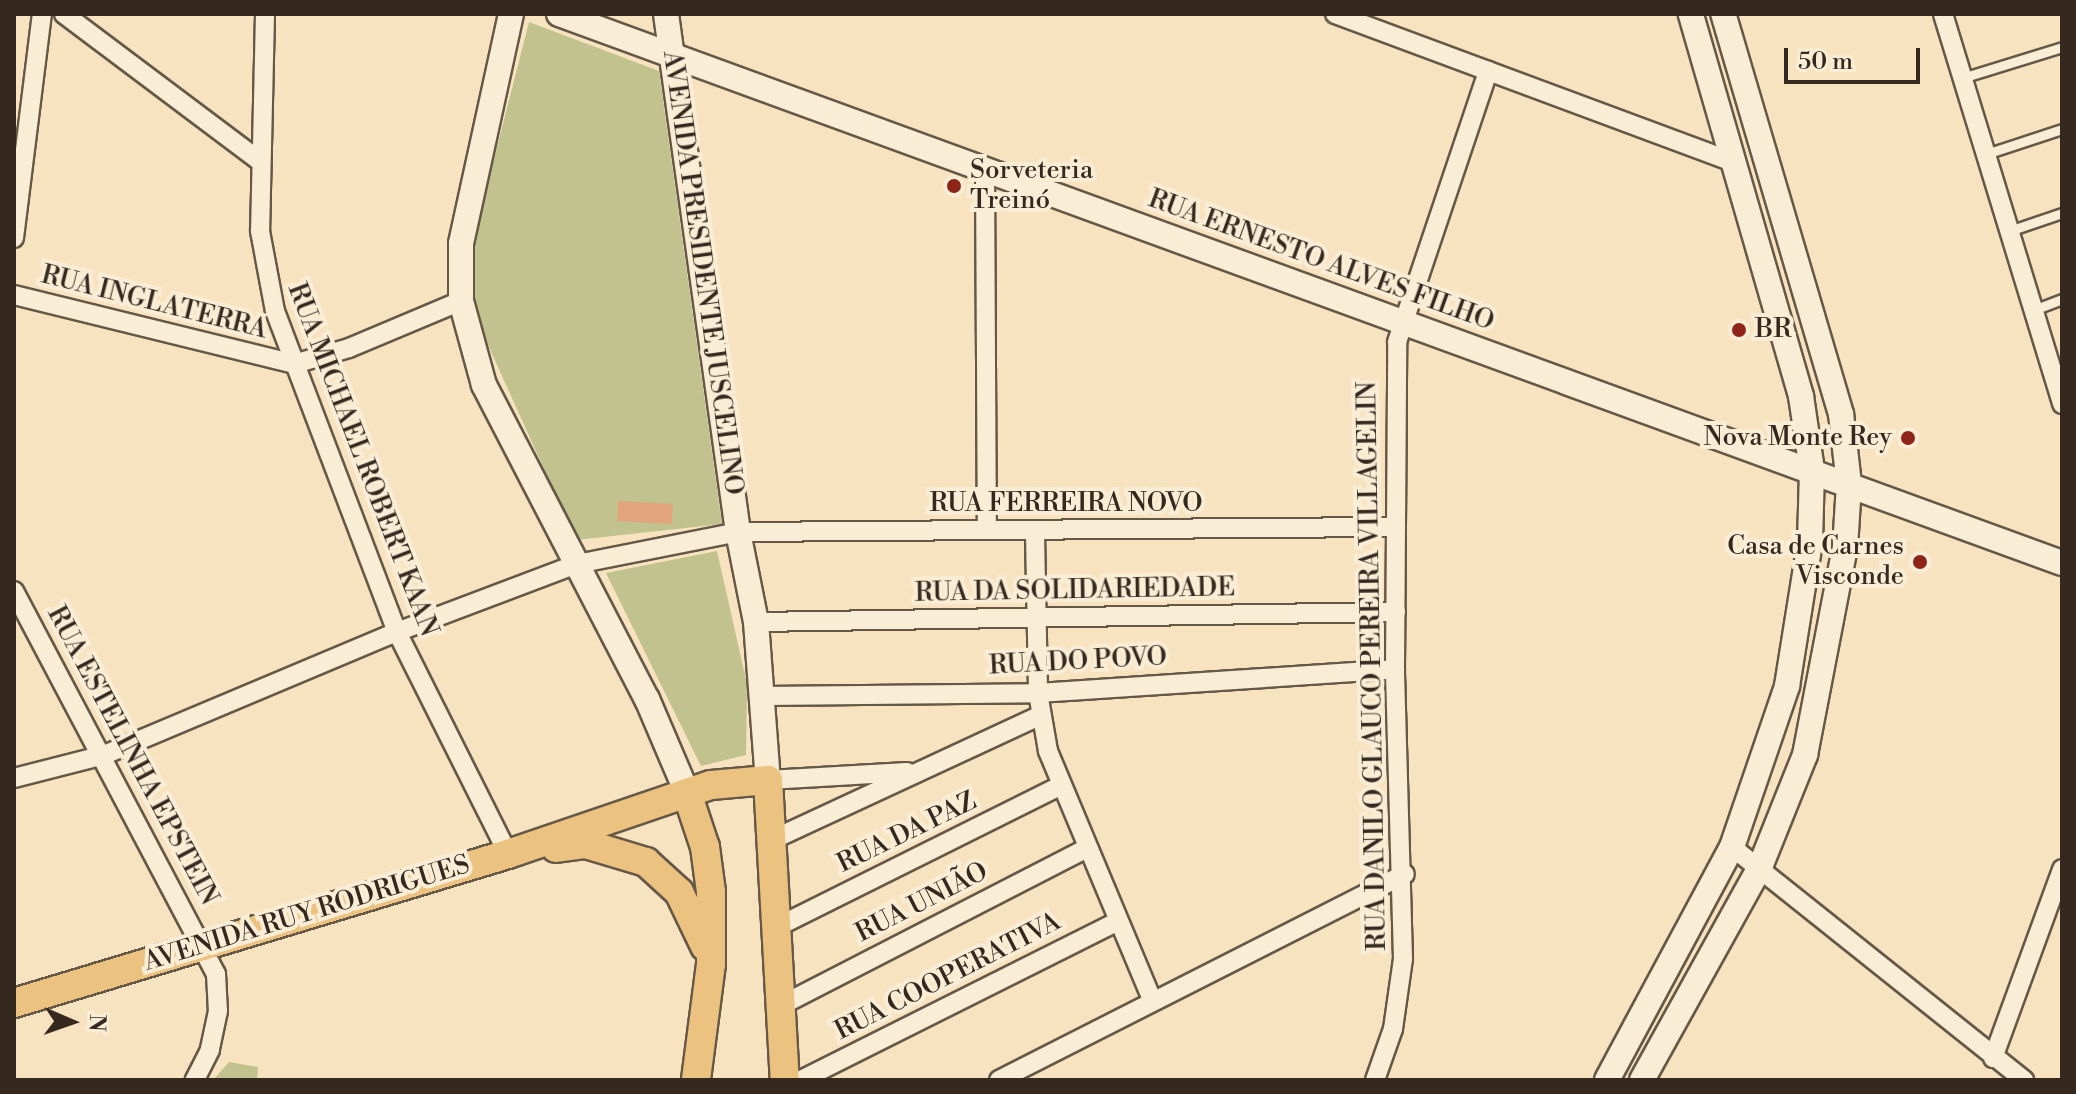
<!DOCTYPE html>
<meta charset="utf-8">
<style>
body{margin:0}
#map{position:relative;width:2076px;height:1094px;overflow:hidden;background:#f8e3c0;font-family:"Libre Bodoni",serif}
div>[style]{position:absolute}
.green>*{inset:0;background:#c2c28f}
.building>*{inset:0;background:#e1a47c;transform-origin:0 0}
.roads{filter:drop-shadow(2px 0 #665847) drop-shadow(-2px 0 #665847) drop-shadow(0 2px #665847) drop-shadow(0 -2px #665847)}
.lane>*{height:9px;margin:-4.5px;padding:0 4.5px;transform-origin:4.5px;border-radius:4.5px;background:#faedd6}
.street>*{height:18px;margin:-9px;padding:0 9px;transform-origin:9px;border-radius:9px;background:#faedd6}
.secondary>*{height:24px;margin:-12px;padding:0 12px;transform-origin:12px;border-radius:12px;background:#faedd6}
.primary>*{height:28px;margin:-14px;padding:0 14px;transform-origin:14px;border-radius:14px;background:#ecc280}
.dots>*{width:22px;height:22px;translate:-50% -50%;box-sizing:border-box;border:4px solid #faedd6;border-radius:50%}
span{translate:-50% -50%;white-space:nowrap;text-align:center;line-height:1.15;-webkit-text-stroke:8px #faedd6;paint-order:stroke}
.poi-label{font-size:26px;color:#35291f}
.left{translate:0 -50%;text-align:left}
.right{translate:-100% -50%;text-align:right}
.street-label{font-size:26px;color:#35291f}
.frame{position:absolute;inset:0;border:16px solid #35291f;pointer-events:none}
.north{position:absolute;left:32px;top:982px;width:80px;height:80px;-webkit-text-stroke:6px #faedd6;paint-order:stroke;rotate:92deg;font-size:22px;font-weight:700;line-height:32px;text-align:center;color:#35291f}
.north::after{content:'';display:block;margin:auto;width:28px;height:36px;background:#35291f;clip-path:polygon(50% 0,100% 100%,50% 72%,0 100%)}
.scale{position:absolute;left:1784px;top:48px;width:136px;height:36px;box-sizing:border-box;border:4px solid #35291f;border-top:0;padding-left:10px;font-size:24px;line-height:28px;white-space:nowrap;color:#35291f;-webkit-text-stroke:6px #faedd6;paint-order:stroke}
</style>
<div id="map">
<div class="green">
<i style="clip-path:polygon(529px 22px,659px 71px,722px 524px,576px 540px,479px 325px,472px 286px,474px 237px)"></i>
<i style="clip-path:polygon(717px 551px,747px 684px,746px 755px,701px 766px,606px 573px)"></i>
<i style="clip-path:polygon(229px 1062px,258px 1067px,257px 1080px,213px 1080px)"></i>
</div>
<div class="building">
<i style="left:673px;top:504px;width:20px;height:55px;rotate:93deg"></i>
</div>
<div class="roads">
<div class="lane">
<i style="left:1962px;top:78px;width:105px;rotate:-17.2deg"></i>
<i style="left:1986px;top:154px;width:80px;rotate:-18.2deg"></i>
<i style="left:2009px;top:231px;width:56px;rotate:-18.8deg"></i>
<i style="left:2036px;top:309px;width:28px;rotate:-21deg"></i>
</div>
<div class="street">
<i style="left:64px;top:14px;width:246px;rotate:36.9deg"></i>
<i style="left:265px;top:14px;width:217px;rotate:91.3deg"></i>
<i style="left:260px;top:231px;width:81px;rotate:79.4deg"></i>
<i style="left:275px;top:311px;width:343px;rotate:69.2deg"></i>
<i style="left:397px;top:632px;width:248px;rotate:63.4deg"></i>
<i style="left:1335px;top:14px;width:425px;rotate:20.4deg"></i>
<i style="left:1943px;top:14px;width:408px;rotate:73deg"></i>
<i style="left:985px;top:170px;width:360px;rotate:89.7deg"></i>
<i style="left:14px;top:238px;width:226px;rotate:-82.9deg"></i>
<i style="left:14px;top:295px;width:288px;rotate:13.8deg"></i>
<i style="left:294px;top:364px;width:57px;rotate:-16.2deg"></i>
<i style="left:349px;top:348px;width:121px;rotate:-22.8deg"></i>
<i style="left:1035px;top:533px;width:160px;rotate:88.9deg"></i>
<i style="left:1038px;top:693px;width:59px;rotate:80.2deg"></i>
<i style="left:1048px;top:751px;width:270px;rotate:67.3deg"></i>
<i style="left:14px;top:591px;width:433px;rotate:62.2deg"></i>
<i style="left:216px;top:974px;width:37px;rotate:87deg"></i>
<i style="left:218px;top:1011px;width:40px;rotate:102deg"></i>
<i style="left:210px;top:1050px;width:34px;rotate:117deg"></i>
<i style="left:756px;top:622px;width:640px;rotate:-0.9deg"></i>
<i style="left:764px;top:696px;width:274px;rotate:-0.6deg"></i>
<i style="left:1038px;top:693px;width:358px;rotate:-3.8deg"></i>
<i style="left:14px;top:778px;width:93px;rotate:-14.3deg"></i>
<i style="left:104px;top:755px;width:318px;rotate:-22.8deg"></i>
<i style="left:397px;top:632px;width:192px;rotate:-20.7deg"></i>
<i style="left:577px;top:564px;width:164px;rotate:-11.2deg"></i>
<i style="left:738px;top:532px;width:656px;rotate:-0.44deg"></i>
<i style="left:768px;top:780px;width:139px;rotate:-3.3deg"></i>
<i style="left:774px;top:839px;width:294px;rotate:-24.9deg"></i>
<i style="left:1732px;top:847px;width:374px;rotate:38.6deg"></i>
<i style="left:777px;top:927px;width:316px;rotate:-26.5deg"></i>
<i style="left:780px;top:1006px;width:346px;rotate:-27.2deg"></i>
<i style="left:1993px;top:1058px;width:201px;rotate:-69.9deg"></i>
<i style="left:801px;top:1080px;width:355px;rotate:-26.6deg"></i>
<i style="left:999px;top:1080px;width:455px;rotate:-26.9deg"></i>
<i style="left:1375px;top:1080px;width:54px;rotate:-70.6deg"></i>
<i style="left:1393px;top:1029px;width:71px;rotate:-81.9deg"></i>
<i style="left:1403px;top:959px;width:290px;rotate:-91.6deg"></i>
<i style="left:1395px;top:669px;width:327px;rotate:-89.6deg"></i>
<i style="left:1397px;top:342px;width:286px;rotate:-71.4deg"></i>
</div>
<div class="secondary">
<i style="left:511px;top:14px;width:235px;rotate:102.3deg"></i>
<i style="left:461px;top:244px;width:57px;rotate:90deg"></i>
<i style="left:461px;top:301px;width:87px;rotate:74.7deg"></i>
<i style="left:484px;top:385px;width:354px;rotate:62.6deg"></i>
<i style="left:647px;top:699px;width:102px;rotate:66.9deg"></i>
<i style="left:559px;top:14px;width:1600px;rotate:20.07deg"></i>
<i style="left:666px;top:14px;width:523px;rotate:82.09deg"></i>
<i style="left:738px;top:532px;width:92px;rotate:78.7deg"></i>
<i style="left:756px;top:622px;width:158px;rotate:85.7deg"></i>
<i style="left:1607px;top:1080px;width:264px;rotate:-61.8deg"></i>
<i style="left:1732px;top:847px;width:170px;rotate:-71.1deg"></i>
<i style="left:1787px;top:686px;width:146px;rotate:-80.9deg"></i>
<i style="left:1810px;top:542px;width:72px;rotate:-88.4deg"></i>
<i style="left:1812px;top:470px;width:75px;rotate:-98.5deg"></i>
<i style="left:1801px;top:396px;width:398px;rotate:-106.1deg"></i>
<i style="left:1642px;top:1080px;width:244px;rotate:-61deg"></i>
<i style="left:1760px;top:867px;width:121px;rotate:-68.1deg"></i>
<i style="left:1805px;top:755px;width:211px;rotate:-79.1deg"></i>
<i style="left:1845px;top:548px;width:64px;rotate:-86.4deg"></i>
<i style="left:1849px;top:484px;width:70px;rotate:-96.5deg"></i>
<i style="left:1841px;top:414px;width:417px;rotate:-106.4deg"></i>
</div>
<div class="primary">
<i style="left:687px;top:793px;width:57px;rotate:71.6deg"></i>
<i style="left:705px;top:847px;width:45px;rotate:82.4deg"></i>
<i style="left:711px;top:892px;width:72px;rotate:90deg"></i>
<i style="left:711px;top:964px;width:117px;rotate:97.4deg"></i>
<i style="left:556px;top:848px;width:30px;rotate:-8deg"></i>
<i style="left:586px;top:844px;width:63px;rotate:16.7deg"></i>
<i style="left:646px;top:862px;width:45px;rotate:42.3deg"></i>
<i style="left:679px;top:892px;width:60px;rotate:64.3deg"></i>
<i style="left:14px;top:1003px;width:516px;rotate:-16.78deg"></i>
<i style="left:508px;top:854px;width:214px;rotate:-18.8deg"></i>
<i style="left:711px;top:785px;width:57px;rotate:-5deg"></i>
<i style="left:768px;top:780px;width:300px;rotate:86.8deg"></i>
</div>
</div>
<div class="dots">
<i style="left:954px;top:186px;background:#8f2418"></i>
<i style="left:1739px;top:330px;background:#8f2418"></i>
<i style="left:1908px;top:438px;background:#8f2418"></i>
<i style="left:1920px;top:562px;background:#8f2418"></i>
</div>
<div class="poi-label">
<span class="left" style="left:970px;top:186px">Sorveteria<br>Treinó</span>
<span class="left" style="left:1755px;top:330px">BR</span>
<span class="right" style="left:1892px;top:438px">Nova Monte Rey</span>
<span class="right" style="left:1904px;top:562px">Casa de Carnes<br>Visconde</span>
</div>
<div class="street-label">
<span style="left:1321px;top:261px;rotate:20deg">RUA ERNESTO ALVES FILHO</span>
<span style="left:702px;top:273px;rotate:82deg">AVENIDA PRESIDENTE JUSCELINO</span>
<span style="left:154px;top:303px;rotate:14deg">RUA INGLATERRA</span>
<span style="left:362px;top:460px;rotate:69deg">RUA MICHAEL ROBERT KAAN</span>
<span style="left:1066px;top:504px">RUA FERREIRA NOVO</span>
<span style="left:1075px;top:591px;rotate:-1deg">RUA DA SOLIDARIEDADE</span>
<span style="left:1078px;top:662px;rotate:-3deg">RUA DO POVO</span>
<span style="left:1373px;top:666px;rotate:-91deg">RUA DANILO GLAUCO PEREIRA VILLAGELIN</span>
<span style="left:132px;top:756px;rotate:62deg">RUA ESTELINHA EPSTEIN</span>
<span style="left:907px;top:833px;rotate:-26deg">RUA DA PAZ</span>
<span style="left:922px;top:903px;rotate:-27deg">RUA UNIÃO</span>
<span style="left:307px;top:914px;rotate:-17deg">AVENIDA RUY RODRIGUES</span>
<span style="left:948px;top:977px;rotate:-27deg">RUA COOPERATIVA</span>
</div>
<div class="frame"></div>
<div class="north">N</div>
<div class="scale">50 m</div>
</div>
